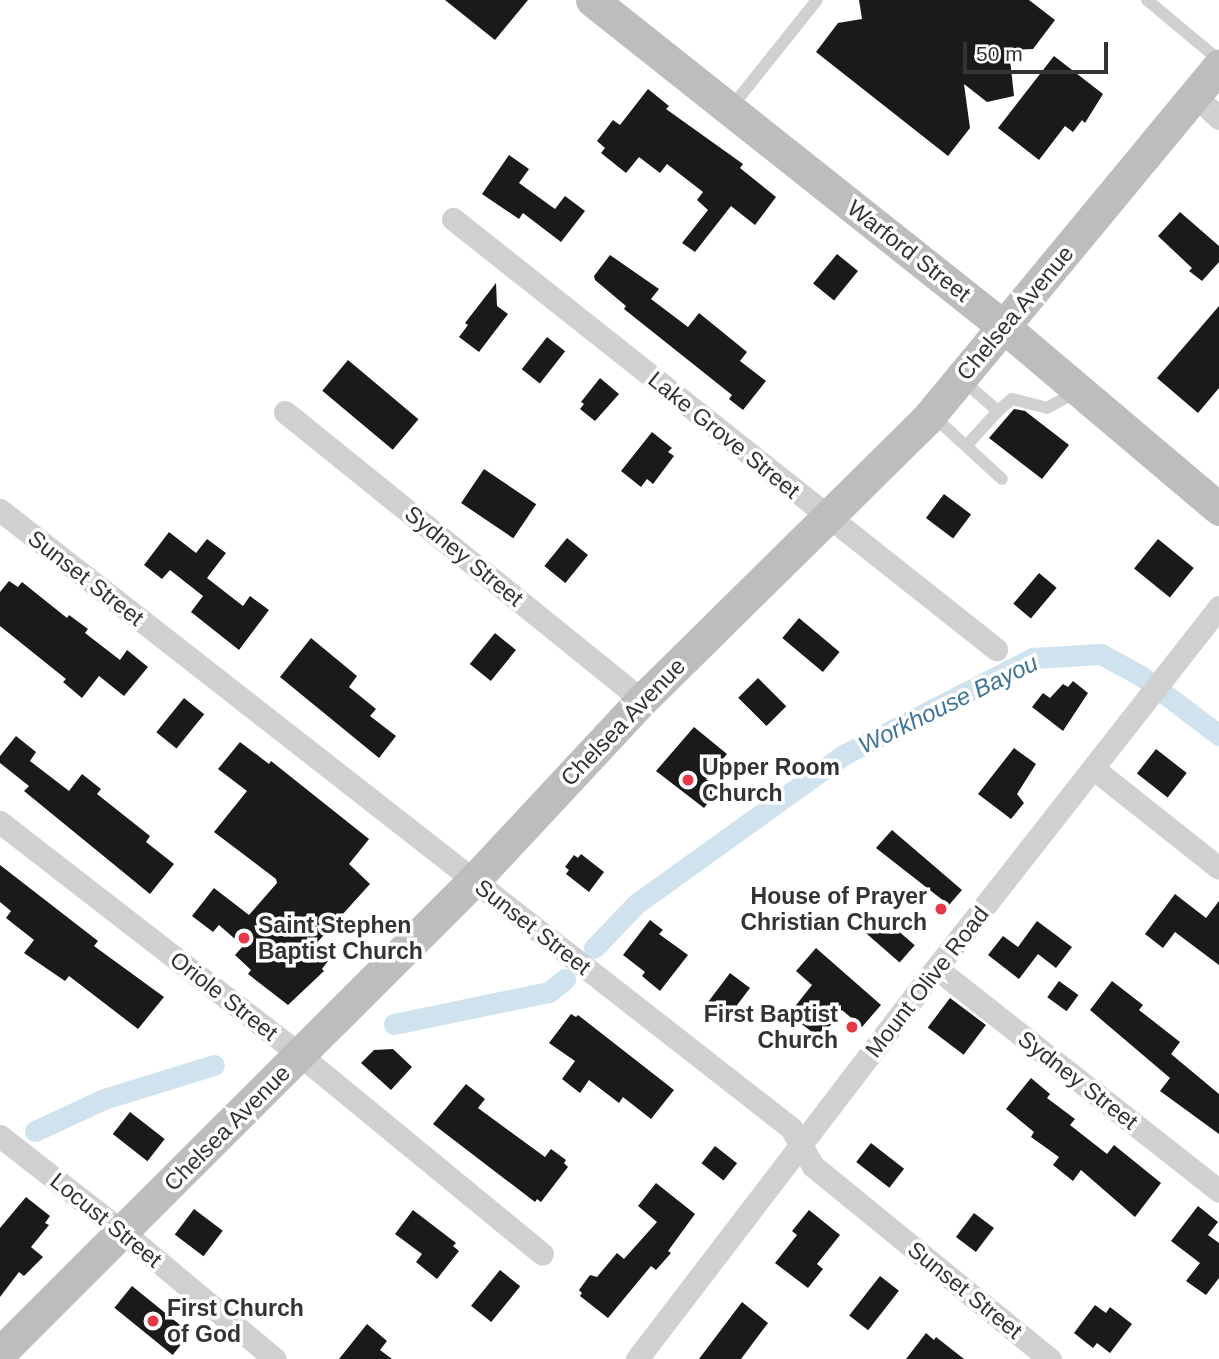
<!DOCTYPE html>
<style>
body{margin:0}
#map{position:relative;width:1219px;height:1359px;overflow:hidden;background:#fff;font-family:Arial,sans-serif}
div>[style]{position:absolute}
.canal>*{height:21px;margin:-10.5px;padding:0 10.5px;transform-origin:10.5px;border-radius:10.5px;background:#cfe2ee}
.building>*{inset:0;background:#1a1a1a;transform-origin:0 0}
.service>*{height:12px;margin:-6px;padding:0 6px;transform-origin:6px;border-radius:6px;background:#d0d0d0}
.minor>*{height:23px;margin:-11.5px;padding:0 11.5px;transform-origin:11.5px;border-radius:11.5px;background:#d0d0d0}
.secondary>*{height:33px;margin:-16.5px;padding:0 16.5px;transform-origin:16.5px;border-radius:16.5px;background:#bdbdbd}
.dots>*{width:19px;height:19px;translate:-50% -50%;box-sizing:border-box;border:4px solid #fff;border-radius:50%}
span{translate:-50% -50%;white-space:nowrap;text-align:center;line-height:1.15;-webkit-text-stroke:7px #fff;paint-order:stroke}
.street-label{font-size:23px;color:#333}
.poi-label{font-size:23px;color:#333;font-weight:700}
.left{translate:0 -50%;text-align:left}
.right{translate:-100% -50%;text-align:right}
.water-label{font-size:24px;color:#3f7597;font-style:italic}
.scale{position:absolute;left:963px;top:42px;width:145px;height:32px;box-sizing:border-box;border:4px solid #333;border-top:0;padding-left:9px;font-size:21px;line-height:24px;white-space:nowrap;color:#333;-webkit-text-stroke:5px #fff;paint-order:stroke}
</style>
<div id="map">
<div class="canal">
<i style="left:594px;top:948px;width:61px;rotate:-46.3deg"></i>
<i style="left:636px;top:904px;width:257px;rotate:-35.7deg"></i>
<i style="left:845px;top:754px;width:211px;rotate:-27.1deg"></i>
<i style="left:1033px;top:658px;width:68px;rotate:-3.4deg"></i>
<i style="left:1101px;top:654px;width:46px;rotate:28.8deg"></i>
<i style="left:1141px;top:676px;width:98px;rotate:37.1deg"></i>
<i style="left:394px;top:1024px;width:158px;rotate:-11.7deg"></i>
<i style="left:549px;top:992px;width:21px;rotate:-39deg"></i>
<i style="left:35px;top:1131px;width:76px;rotate:-24.9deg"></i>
<i style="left:104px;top:1099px;width:115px;rotate:-17.2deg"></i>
</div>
<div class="building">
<i style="clip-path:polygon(445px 0,528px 0,495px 40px)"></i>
<i style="clip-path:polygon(859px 0,1029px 0,1055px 20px,1033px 49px,1009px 50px,1014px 96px,987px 102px,964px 84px,970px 128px,948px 156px,816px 52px,838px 23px,862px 19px)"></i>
<i style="clip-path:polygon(1054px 56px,1103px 94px,1085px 123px,1082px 120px,1073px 132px,1065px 126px,1039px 160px,998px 128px)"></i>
<i style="clip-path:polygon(648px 89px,669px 106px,666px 109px,743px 164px,740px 168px,776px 197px,755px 225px,731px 206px,695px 252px,682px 243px,708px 210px,697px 200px,703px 192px,667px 164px,660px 173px,639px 157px,626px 173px,601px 153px,605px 148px,597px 141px,613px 120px,620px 125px)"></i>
<i style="clip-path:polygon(509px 155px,529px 169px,519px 183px,555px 209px,565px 196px,585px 211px,561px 242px,523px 213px,519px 219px,482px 194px)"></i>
<i style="clip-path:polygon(1180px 212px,1219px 246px,1219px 262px,1202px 281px,1189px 271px,1192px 268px,1158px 236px)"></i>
<i style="left:837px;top:254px;width:27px;height:38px;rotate:39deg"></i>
<i style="clip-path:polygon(610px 255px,659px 289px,651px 299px,688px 327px,699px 313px,747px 352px,740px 361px,766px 381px,743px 410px,729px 399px,732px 395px,624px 309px,626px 306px,595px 280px,594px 276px)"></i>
<i style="clip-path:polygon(496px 283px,497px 306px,508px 314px,479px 352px,459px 337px,468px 325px,465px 323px)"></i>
<i style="clip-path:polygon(1219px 306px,1219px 388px,1198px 413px,1157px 378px)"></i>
<i style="left:547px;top:337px;width:23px;height:41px;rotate:38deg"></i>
<i style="left:348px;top:360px;width:92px;height:40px;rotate:40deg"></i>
<i style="clip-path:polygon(600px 378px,619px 394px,595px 421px,580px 409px,584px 404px,581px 402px)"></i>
<i style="clip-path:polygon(1014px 409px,1025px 411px,1069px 445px,1042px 479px,989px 438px)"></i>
<i style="clip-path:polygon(652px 432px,672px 448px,668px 452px,674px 456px,653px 484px,647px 479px,641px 487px,621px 471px)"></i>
<i style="left:484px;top:469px;width:63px;height:41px;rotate:34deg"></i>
<i style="left:944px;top:494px;width:34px;height:30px;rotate:37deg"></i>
<i style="clip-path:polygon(169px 532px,196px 553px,207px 539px,226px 553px,207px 578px,243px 606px,250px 596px,269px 610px,239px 650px,191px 612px,203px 596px,170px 570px,162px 579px,144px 565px)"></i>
<i style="left:567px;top:538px;width:27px;height:36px;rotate:39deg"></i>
<i style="left:1158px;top:539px;width:46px;height:38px;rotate:39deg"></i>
<i style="left:1039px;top:573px;width:23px;height:40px;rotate:40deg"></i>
<i style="clip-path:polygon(9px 581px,18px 587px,22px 582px,67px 618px,69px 615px,88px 629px,85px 633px,120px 660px,127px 650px,148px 667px,124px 696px,99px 676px,82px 698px,63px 682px,66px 679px,0 626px,0 592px)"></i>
<i style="left:799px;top:618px;width:53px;height:26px;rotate:40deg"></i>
<i style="left:495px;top:633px;width:27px;height:40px;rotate:39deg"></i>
<i style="clip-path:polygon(311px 638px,357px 676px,349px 687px,376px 709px,370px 716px,396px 736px,379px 758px,280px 677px)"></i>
<i style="left:758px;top:678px;width:40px;height:28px;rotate:45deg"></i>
<i style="clip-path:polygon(1073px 681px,1088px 693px,1063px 731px,1032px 707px,1043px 693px,1050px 698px,1063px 684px,1068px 687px)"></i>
<i style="left:184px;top:698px;width:26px;height:44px;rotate:39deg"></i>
<i style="clip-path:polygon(694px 727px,727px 754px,706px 779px,719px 789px,704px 808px,656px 771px)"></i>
<i style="clip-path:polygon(16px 736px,36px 752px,30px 761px,69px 791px,82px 774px,101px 789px,97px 794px,150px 836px,146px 842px,174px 864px,150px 894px,24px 791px,29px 786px,0 763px,0 756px)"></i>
<i style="clip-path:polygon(240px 742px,269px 764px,271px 761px,369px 839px,349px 864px,370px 884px,313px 947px,328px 961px,322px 969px,324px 971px,288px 1005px,248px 974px,251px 970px,235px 955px,243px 946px,219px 925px,213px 932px,192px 916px,214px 888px,249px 915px,277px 883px,276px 879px,214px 832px,247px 791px,218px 769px)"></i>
<i style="clip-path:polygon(1014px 748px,1036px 764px,1017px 794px,1024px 803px,1011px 819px,978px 794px)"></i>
<i style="left:1156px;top:749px;width:39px;height:31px;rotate:38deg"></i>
<i style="clip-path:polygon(892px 830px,962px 890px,949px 905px,876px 848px)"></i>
<i style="clip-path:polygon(581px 854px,604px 872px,589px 892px,566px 874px,569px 870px,565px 867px,574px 855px,578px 858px)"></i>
<i style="clip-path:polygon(0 865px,98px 941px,94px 946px,164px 997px,138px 1029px,69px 976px,65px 981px,24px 953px,34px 940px,6px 918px,11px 911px,0 902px)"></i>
<i style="clip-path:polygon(1175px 894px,1206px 918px,1219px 901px,1219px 965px,1175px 932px,1163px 948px,1145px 934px)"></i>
<i style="left:880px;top:915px;width:46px;height:23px;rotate:41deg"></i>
<i style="clip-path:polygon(650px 920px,663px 930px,659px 934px,688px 955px,660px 991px,642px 976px,645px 972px,623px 955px)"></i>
<i style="clip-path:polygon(1037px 921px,1072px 947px,1056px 968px,1038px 954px,1019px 979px,988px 955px,1003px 936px,1018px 947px)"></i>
<i style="clip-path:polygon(816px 948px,881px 1005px,862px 1027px,842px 1010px,826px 1031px,823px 1029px,817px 1036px,789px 1014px,812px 985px,796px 971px)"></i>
<i style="left:730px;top:973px;width:25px;height:43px;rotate:37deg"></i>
<i style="left:1059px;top:981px;width:24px;height:20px;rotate:36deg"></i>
<i style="clip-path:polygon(1112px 981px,1143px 1005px,1139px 1010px,1180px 1042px,1171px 1054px,1219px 1094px,1219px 1134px,1160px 1091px,1170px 1078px,1090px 1010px)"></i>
<i style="left:950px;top:998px;width:45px;height:37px;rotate:37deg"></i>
<i style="clip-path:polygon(571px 1014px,576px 1017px,578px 1015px,674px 1090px,651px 1119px,623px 1097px,619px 1103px,589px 1080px,580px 1093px,562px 1079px,575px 1061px,549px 1043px)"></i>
<i style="clip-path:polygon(393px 1049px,412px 1067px,391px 1090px,361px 1063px,374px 1050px)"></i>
<i style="clip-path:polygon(1031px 1078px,1050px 1094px,1047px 1098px,1075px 1119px,1070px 1125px,1107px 1154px,1114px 1145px,1161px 1183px,1135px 1217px,1081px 1170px,1073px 1181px,1053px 1165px,1059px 1157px,1031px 1137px,1034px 1132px,1006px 1109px)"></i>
<i style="clip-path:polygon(466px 1084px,485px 1099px,478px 1108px,545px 1157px,551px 1149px,566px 1160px,564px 1163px,568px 1167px,541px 1202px,537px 1199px,535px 1202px,433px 1124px)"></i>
<i style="left:130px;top:1112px;width:44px;height:28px;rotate:38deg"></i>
<i style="left:871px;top:1143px;width:42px;height:24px;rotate:38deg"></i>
<i style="left:715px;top:1146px;width:28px;height:22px;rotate:38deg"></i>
<i style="clip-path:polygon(656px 1183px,695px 1214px,668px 1251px,671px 1253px,656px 1270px,651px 1266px,608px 1318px,580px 1296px,582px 1293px,579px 1290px,590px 1275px,597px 1277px,617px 1253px,624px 1259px,657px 1222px,638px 1206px)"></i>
<i style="clip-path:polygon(26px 1197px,50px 1216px,45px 1223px,49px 1225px,31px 1247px,43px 1257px,24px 1276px,19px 1272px,0 1297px,0 1228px)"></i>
<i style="clip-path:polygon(1198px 1206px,1218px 1222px,1208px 1235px,1219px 1243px,1219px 1278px,1206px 1295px,1186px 1281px,1200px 1263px,1171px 1241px)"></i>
<i style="left:194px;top:1209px;width:36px;height:32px;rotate:37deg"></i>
<i style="clip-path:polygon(413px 1210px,456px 1243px,453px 1246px,459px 1251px,437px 1279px,416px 1262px,422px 1254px,395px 1234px)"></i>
<i style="clip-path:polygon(809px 1210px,840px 1235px,817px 1264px,823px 1269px,808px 1288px,775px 1263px,797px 1235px,792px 1231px)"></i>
<i style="left:974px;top:1213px;width:25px;height:30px;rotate:37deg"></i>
<i style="left:500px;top:1270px;width:26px;height:46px;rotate:39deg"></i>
<i style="left:880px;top:1276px;width:24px;height:50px;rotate:38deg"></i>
<i style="left:132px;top:1286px;width:75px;height:28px;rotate:39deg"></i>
<i style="clip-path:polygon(742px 1302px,768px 1323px,741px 1359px,699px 1359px)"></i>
<i style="clip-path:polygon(1095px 1305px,1106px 1313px,1110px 1307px,1132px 1324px,1110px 1353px,1097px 1343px,1093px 1348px,1074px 1333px)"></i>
<i style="clip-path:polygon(367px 1324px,387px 1341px,380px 1350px,392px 1359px,339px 1359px)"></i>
<i style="clip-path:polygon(926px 1333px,934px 1340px,936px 1337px,964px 1359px,906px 1359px)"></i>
</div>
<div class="service">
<i style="left:1147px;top:0;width:94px;rotate:39.8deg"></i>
<i style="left:730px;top:109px;width:139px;rotate:-51.4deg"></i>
<i style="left:961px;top:379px;width:49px;rotate:40.9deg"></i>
<i style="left:998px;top:411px;width:47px;rotate:132.4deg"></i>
<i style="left:998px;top:411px;width:18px;rotate:-41deg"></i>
<i style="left:1012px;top:399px;width:36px;rotate:14deg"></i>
<i style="left:1047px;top:408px;width:33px;rotate:-29deg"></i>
<i style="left:931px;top:414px;width:96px;rotate:42.5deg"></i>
</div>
<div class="minor">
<i style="left:1195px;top:95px;width:33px;rotate:44deg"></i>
<i style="left:453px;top:219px;width:693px;rotate:38.38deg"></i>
<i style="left:285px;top:412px;width:459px;rotate:38.9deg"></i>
<i style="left:0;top:510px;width:1004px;rotate:38deg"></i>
<i style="left:791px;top:1128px;width:44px;rotate:59.9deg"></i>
<i style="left:813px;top:1166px;width:306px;rotate:39.2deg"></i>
<i style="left:1094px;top:769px;width:159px;rotate:38.4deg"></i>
<i style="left:0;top:822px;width:380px;rotate:37.8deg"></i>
<i style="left:300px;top:1055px;width:313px;rotate:39.4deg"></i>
<i style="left:936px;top:968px;width:360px;rotate:38.2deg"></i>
<i style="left:0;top:1136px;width:156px;rotate:38deg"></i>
<i style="left:123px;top:1232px;width:198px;rotate:39.9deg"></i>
<i style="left:637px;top:1359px;width:492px;rotate:-52.6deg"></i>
<i style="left:936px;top:968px;width:459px;rotate:-51.9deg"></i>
</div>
<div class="secondary">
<i style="left:592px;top:0;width:526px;rotate:38.44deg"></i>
<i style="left:1004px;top:327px;width:282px;rotate:40.2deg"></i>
<i style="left:0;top:1353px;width:670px;rotate:-44.94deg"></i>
<i style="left:474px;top:880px;width:246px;rotate:-47deg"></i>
<i style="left:642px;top:700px;width:399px;rotate:-44.6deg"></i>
<i style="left:926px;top:420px;width:460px;rotate:-50.4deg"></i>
</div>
<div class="dots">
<i style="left:688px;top:780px;background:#e63946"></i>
<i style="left:941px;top:909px;background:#e63946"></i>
<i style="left:244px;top:938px;background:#e63946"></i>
<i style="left:852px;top:1027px;background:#e63946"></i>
<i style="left:153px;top:1321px;background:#e63946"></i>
</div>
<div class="street-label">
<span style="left:909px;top:251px;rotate:38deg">Warford Street</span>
<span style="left:1015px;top:313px;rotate:-50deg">Chelsea Avenue</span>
<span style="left:724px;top:435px;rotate:39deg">Lake Grove Street</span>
<span style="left:464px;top:556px;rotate:39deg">Sydney Street</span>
<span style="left:86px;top:578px;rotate:38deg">Sunset Street</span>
<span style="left:623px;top:722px;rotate:-46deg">Chelsea Avenue</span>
<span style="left:533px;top:927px;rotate:38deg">Sunset Street</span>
<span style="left:927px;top:982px;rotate:-52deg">Mount Olive Road</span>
<span style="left:224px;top:996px;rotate:38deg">Oriole Street</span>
<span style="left:1078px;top:1080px;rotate:38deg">Sydney Street</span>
<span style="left:227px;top:1128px;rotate:-45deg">Chelsea Avenue</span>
<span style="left:106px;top:1220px;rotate:39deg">Locust Street</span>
<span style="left:965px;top:1290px;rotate:39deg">Sunset Street</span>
</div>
<div class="poi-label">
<span class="left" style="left:702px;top:780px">Upper Room<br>Church</span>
<span class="right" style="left:927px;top:909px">House of Prayer<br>Christian Church</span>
<span class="left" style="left:258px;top:938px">Saint Stephen<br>Baptist Church</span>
<span class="right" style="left:838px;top:1027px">First Baptist<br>Church</span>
<span class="left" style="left:167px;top:1321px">First Church<br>of God</span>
</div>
<div class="water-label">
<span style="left:948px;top:704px;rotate:-26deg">Workhouse Bayou</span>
</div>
<div class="scale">50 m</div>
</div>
